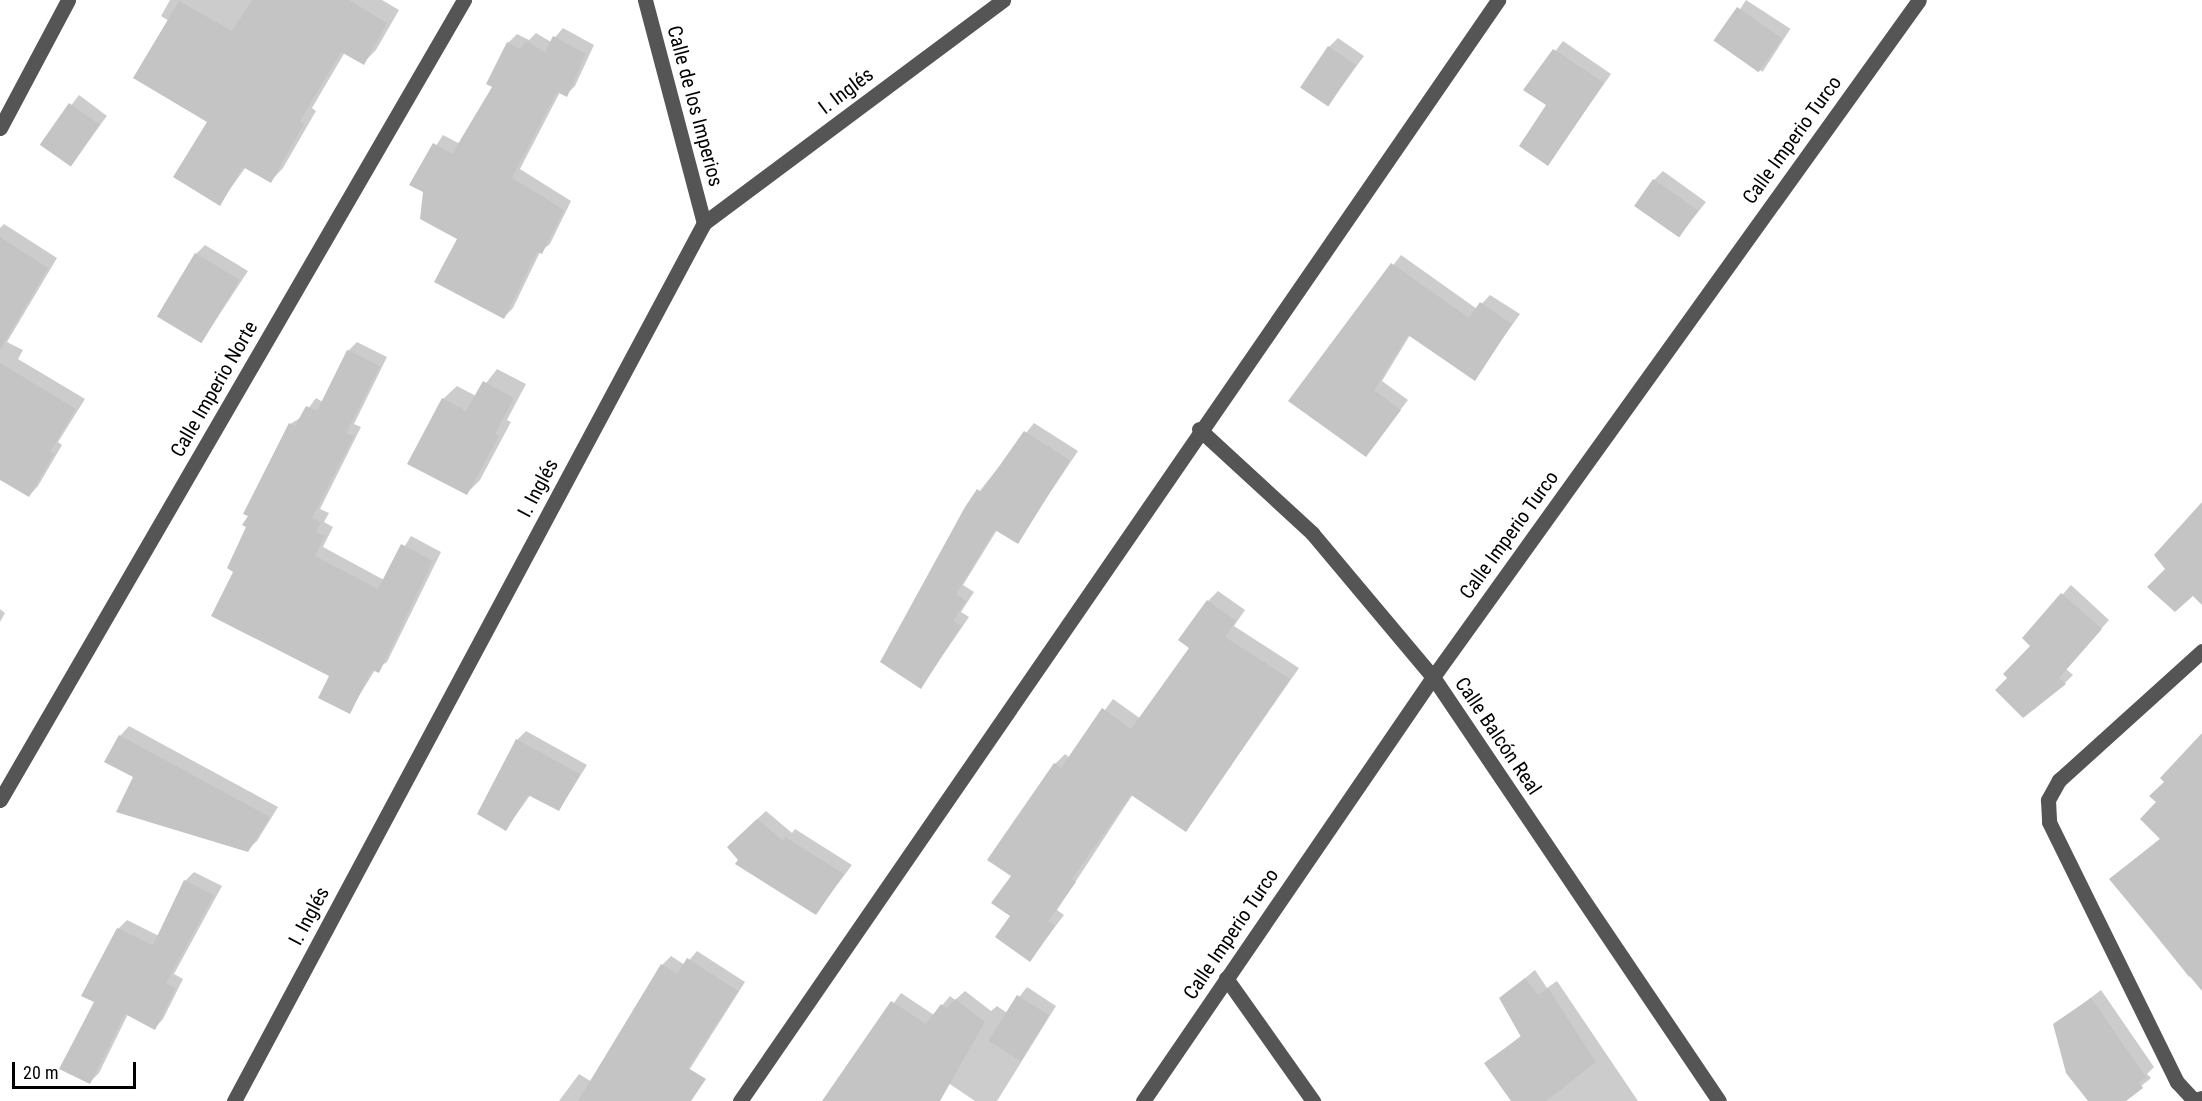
<!DOCTYPE html>
<meta charset="utf-8">
<style>
body{margin:0}
#map{position:relative;width:2202px;height:1101px;overflow:hidden;background:#fff;font-family:"Roboto Condensed",sans-serif}
div>[style]{position:absolute}
.shadow>*{inset:0;background:#0003;transform-origin:0 0}
.building>*{inset:0;background:#c4c4c4;transform-origin:0 0}
.minor>*{height:15px;margin:-7.5px;padding:0 7.5px;transform-origin:7.5px;border-radius:7.5px;background:#555}
span{translate:-50% -50%;white-space:nowrap;text-align:center;line-height:1.15;-webkit-text-stroke:4.5px #fff;paint-order:stroke}
.street-label{font-size:20px;color:#000}
.scale{position:absolute;left:12px;top:1062px;width:124px;height:27px;box-sizing:border-box;border:3px solid #000;border-top:0;padding-left:8px;font-size:18px;line-height:21px;white-space:nowrap;color:#000;-webkit-text-stroke:4px #fff;paint-order:stroke}
</style>
<div id="map">
<div class="shadow">
<i style="clip-path:polygon(170px 0,382px 0,399px 10px,376px 50px,363px 63px,345px 52px,312px 108px,316px 111px,283px 168px,271px 181px,246px 167px,219px 204px,209px 121px,169px 21px,161px 16px)"></i>
<i style="left:1746px;top:0;width:53px;height:51px;rotate:33deg"></i>
<i style="clip-path:polygon(563px 28px,594px 45px,575px 86px,566px 95px,560px 92px,520px 169px,571px 201px,550px 244px,540px 252px,513px 308px,504px 317px,459px 238px,424px 192px,411px 184px,443px 135px,460px 144px,494px 86px,508px 43px,517px 34px,529px 40px,536px 33px,551px 42px)"></i>
<i style="clip-path:polygon(1338px 38px,1364px 56px,1328px 105px,1329px 47px)"></i>
<i style="clip-path:polygon(1563px 41px,1611px 74px,1548px 164px,1548px 105px,1526px 90px)"></i>
<i style="left:79px;top:95px;width:35px;height:62px;rotate:37deg"></i>
<i style="clip-path:polygon(1663px 171px,1706px 202px,1679px 236px,1654px 180px)"></i>
<i style="clip-path:polygon(4px 224px,57px 258px,7px 342px,23px 350px,18px 359px,85px 399px,58px 442px,62px 445px,38px 486px,29px 496px,0 478px,0 228px)"></i>
<i style="clip-path:polygon(205px 245px,248px 271px,202px 341px,196px 254px)"></i>
<i style="clip-path:polygon(1401px 255px,1477px 309px,1490px 295px,1520px 314px,1474px 379px,1410px 335px,1382px 381px,1408px 400px,1366px 455px,1290px 401px)"></i>
<i style="clip-path:polygon(357px 342px,387px 357px,354px 424px,361px 427px,320px 509px,329px 513px,324px 522px,333px 527px,323px 547px,384px 580px,411px 536px,441px 552px,387px 662px,375px 670px,349px 712px,332px 675px,235px 571px,290px 424px,302px 417px,316px 398px,323px 402px,348px 351px)"></i>
<i style="clip-path:polygon(497px 369px,526px 384px,507px 420px,511px 422px,480px 480px,467px 493px,443px 399px,457px 386px,476px 396px)"></i>
<i style="clip-path:polygon(1034px 423px,1078px 451px,1017px 542px,997px 530px,963px 585px,974px 592px,961px 612px,969px 617px,921px 687px,966px 508px)"></i>
<i style="clip-path:polygon(2071px 585px,2109px 620px,2066px 669px,2073px 675px,2065px 683px,2009px 678px,2032px 646px,2024px 638px)"></i>
<i style="clip-path:polygon(1218px 591px,1245px 610px,1234px 626px,1299px 668px,1186px 830px,1133px 794px,1057px 910px,1064px 915px,1030px 960px,1012px 916px,1013px 875px,1055px 764px,1065px 754px,1070px 758px,1113px 699px,1141px 719px,1191px 647px,1208px 601px)"></i>
<i style="clip-path:polygon(0 609px,5px 613px,0 622px)"></i>
<i style="clip-path:polygon(129px 726px,278px 807px,257px 841px,247px 850px,135px 777px,120px 736px)"></i>
<i style="clip-path:polygon(526px 731px,587px 765px,559px 810px,531px 794px,506px 829px,479px 814px,517px 740px)"></i>
<i style="clip-path:polygon(2202px 735px,2202px 966px,2189px 977px,2111px 879px,2161px 838px,2158px 802px,2166px 782px)"></i>
<i style="clip-path:polygon(766px 811px,792px 833px,795px 829px,852px 865px,816px 913px,737px 838px)"></i>
<i style="clip-path:polygon(194px 872px,222px 886px,174px 974px,183px 979px,163px 1019px,155px 1028px,128px 1014px,99px 1073px,90px 1082px,96px 1002px,118px 929px,127px 920px,159px 936px,185px 881px)"></i>
<i style="clip-path:polygon(697px 951px,745px 982px,686px 1075px,660px 1101px,559px 1101px,579px 1074px,592px 1082px,662px 965px,671px 956px,685px 965px)"></i>
<i style="clip-path:polygon(1535px 970px,1547px 988px,1557px 981px,1638px 1101px,1513px 1101px,1486px 1063px,1522px 1035px,1501px 998px)"></i>
<i style="clip-path:polygon(1027px 987px,1056px 1006px,997px 1101px,975px 1101px,929px 1070px,911px 1101px,824px 1101px,901px 993px,934px 1015px,950px 996px,955px 1000px,965px 991px,991px 1011px,997px 1006px,1007px 1013px)"></i>
<i style="clip-path:polygon(2101px 990px,2154px 1067px,2147px 1074px,2151px 1078px,2123px 1101px,2097px 1101px,2055px 1025px)"></i>
</div>
<div class="building">
<i style="clip-path:polygon(252px 0,349px 0,387px 23px,364px 65px,341px 52px,300px 121px,304px 124px,271px 183px,243px 167px,220px 206px,173px 177px,207px 122px,133px 78px,179px 1px,232px 31px)"></i>
<i style="left:1737px;top:7px;width:55px;height:41px;rotate:35deg"></i>
<i style="clip-path:polygon(553px 36px,586px 54px,567px 97px,557px 92px,512px 178px,564px 210px,542px 254px,537px 252px,504px 319px,434px 282px,457px 239px,420px 219px,423px 192px,409px 185px,433px 143px,452px 154px,492px 87px,486px 84px,507px 42px,521px 49px,526px 41px,545px 52px)"></i>
<i style="left:1328px;top:46px;width:34px;height:50px;rotate:34deg"></i>
<i style="clip-path:polygon(1553px 49px,1604px 83px,1548px 166px,1519px 146px,1546px 105px,1523px 90px)"></i>
<i style="left:69px;top:103px;width:38px;height:51px;rotate:35deg"></i>
<i style="left:1653px;top:179px;width:55px;height:33px;rotate:35deg"></i>
<i style="clip-path:polygon(0 237px,48px 268px,0 350px)"></i>
<i style="left:195px;top:253px;width:52px;height:74px;rotate:31deg"></i>
<i style="clip-path:polygon(1391px 263px,1469px 318px,1480px 302px,1512px 324px,1475px 381px,1408px 335px,1374px 390px,1401px 410px,1366px 457px,1288px 401px)"></i>
<i style="clip-path:polygon(347px 350px,380px 366px,346px 433px,354px 436px,312px 518px,321px 522px,316px 532px,325px 536px,315px 556px,378px 589px,401px 544px,433px 561px,379px 673px,372px 670px,350px 714px,318px 698px,329px 676px,211px 616px,233px 572px,227px 568px,246px 527px,242px 525px,248px 516px,243px 514px,289px 423px,295px 426px,306px 406px,317px 411px)"></i>
<i style="clip-path:polygon(0 363px,76px 409px,50px 452px,54px 454px,29px 497px,0 480px)"></i>
<i style="clip-path:polygon(483px 381px,514px 398px,495px 434px,499px 436px,467px 495px,407px 464px,442px 398px,466px 411px)"></i>
<i style="clip-path:polygon(1024px 431px,1070px 460px,1018px 544px,995px 530px,956px 594px,966px 601px,953px 621px,961px 626px,921px 689px,880px 662px,965px 507px,977px 489px,981px 492px)"></i>
<i style="clip-path:polygon(2202px 502px,2202px 605px,2193px 596px,2175px 612px,2147px 587px,2165px 569px,2154px 555px)"></i>
<i style="clip-path:polygon(2061px 593px,2102px 629px,2059px 678px,2066px 684px,2023px 718px,1995px 690px,2007px 678px,2003px 674px,2030px 646px,2022px 638px)"></i>
<i style="clip-path:polygon(1207px 600px,1236px 621px,1225px 637px,1290px 679px,1186px 832px,1131px 795px,1072px 879px,1076px 882px,1048px 921px,1055px 926px,1030px 962px,995px 937px,1010px 916px,991px 903px,1011px 876px,987px 860px,1054px 763px,1061px 768px,1102px 708px,1131px 729px,1189px 648px,1178px 640px)"></i>
<i style="clip-path:polygon(2202px 733px,2202px 991px,2109px 879px,2160px 839px,2140px 819px,2156px 802px,2149px 796px,2164px 782px,2160px 778px)"></i>
<i style="clip-path:polygon(119px 735px,270px 817px,248px 852px,116px 812px,133px 777px,104px 762px)"></i>
<i style="clip-path:polygon(516px 739px,580px 774px,559px 811px,528px 795px,506px 831px,477px 814px)"></i>
<i style="clip-path:polygon(757px 819px,783px 841px,785px 837px,844px 874px,816px 915px,735px 864px,738px 860px,727px 847px)"></i>
<i style="clip-path:polygon(184px 880px,214px 895px,166px 983px,176px 988px,155px 1030px,125px 1014px,90px 1084px,59px 1069px,94px 1002px,81px 996px,117px 928px,153px 945px)"></i>
<i style="clip-path:polygon(687px 958px,738px 991px,688px 1068px,706px 1079px,691px 1101px,578px 1101px,661px 964px,677px 974px)"></i>
<i style="clip-path:polygon(1525px 978px,1538px 995px,1548px 988px,1596px 1062px,1546px 1101px,1511px 1101px,1484px 1063px,1521px 1037px,1499px 998px)"></i>
<i style="left:1017px;top:995px;width:38px;height:54px;rotate:32deg"></i>
<i style="clip-path:polygon(2091px 998px,2146px 1077px,2139px 1083px,2143px 1088px,2126px 1101px,2088px 1101px,2066px 1073px,2053px 1024px)"></i>
<i style="clip-path:polygon(955px 999px,985px 1022px,940px 1101px,822px 1101px,891px 1001px,926px 1024px,941px 1004px,947px 1009px)"></i>
</div>
<div class="minor">
<i style="left:645px;top:0;width:231px;rotate:75.2deg"></i>
<i style="left:0;top:128px;width:145px;rotate:-62deg"></i>
<i style="left:1199px;top:429px;width:154px;rotate:42.6deg"></i>
<i style="left:1312px;top:533px;width:188px;rotate:50deg"></i>
<i style="left:1433px;top:677px;width:511px;rotate:56deg"></i>
<i style="left:2202px;top:651px;width:193px;rotate:137.9deg"></i>
<i style="left:2059px;top:780px;width:23px;rotate:119deg"></i>
<i style="left:2048px;top:800px;width:22px;rotate:87deg"></i>
<i style="left:2049px;top:822px;width:290px;rotate:63.8deg"></i>
<i style="left:2177px;top:1082px;width:25px;rotate:47deg"></i>
<i style="left:2194px;top:1100px;width:8px;rotate:-14deg"></i>
<i style="left:0;top:800px;width:925px;rotate:-59.89deg"></i>
<i style="left:1226px;top:978px;width:151px;rotate:54.7deg"></i>
<i style="left:234px;top:1101px;width:996px;rotate:-61.84deg"></i>
<i style="left:704px;top:223px;width:373px;rotate:-36.7deg"></i>
<i style="left:740px;top:1101px;width:1337px;rotate:-55.45deg"></i>
<i style="left:1143px;top:1101px;width:514px;rotate:-55.63deg"></i>
<i style="left:1433px;top:677px;width:833px;rotate:-54.33deg"></i>
</div>
<div class="street-label">
<span style="left:846px;top:91px;rotate:-37deg">I. Inglés</span>
<span style="left:695px;top:106px;rotate:75deg">Calle de los Imperios</span>
<span style="left:1792px;top:140px;rotate:-54deg">Calle Imperio Turco</span>
<span style="left:214px;top:389px;rotate:-60deg">Calle Imperio Norte</span>
<span style="left:538px;top:488px;rotate:-62deg">I. Inglés</span>
<span style="left:1509px;top:535px;rotate:-54deg">Calle Imperio Turco</span>
<span style="left:1498px;top:736px;rotate:56deg">Calle Balcón Real</span>
<span style="left:309px;top:916px;rotate:-62deg">I. Inglés</span>
<span style="left:1231px;top:934px;rotate:-56deg">Calle Imperio Turco</span>
</div>
<div class="scale">20 m</div>
</div>
